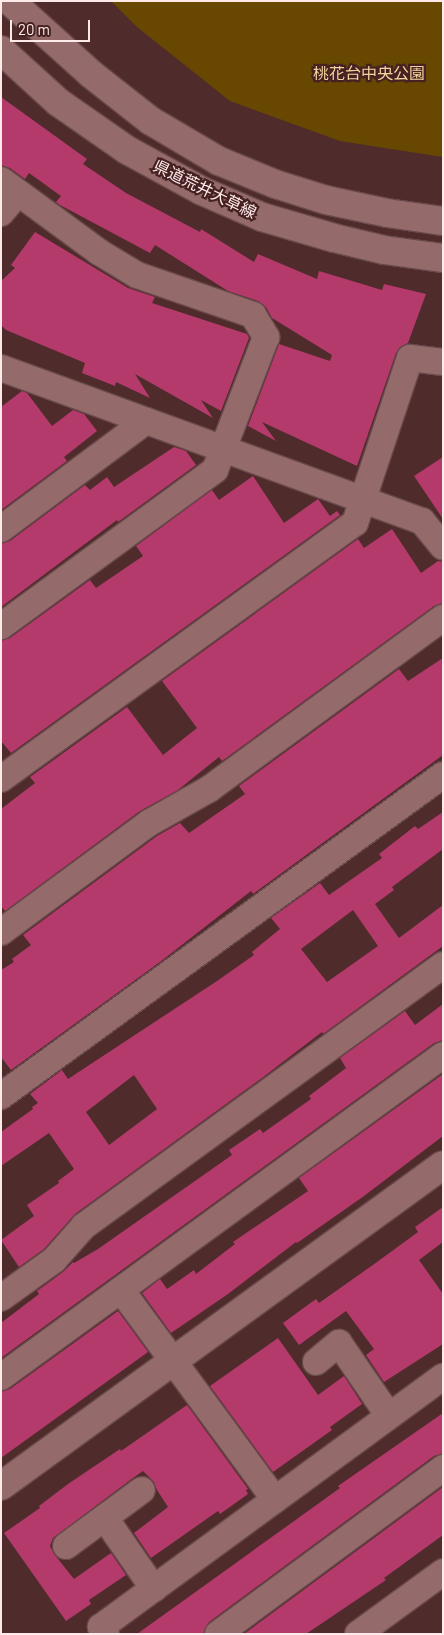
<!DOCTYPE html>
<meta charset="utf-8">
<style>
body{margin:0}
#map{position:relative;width:444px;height:1635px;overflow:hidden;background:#502b2b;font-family:Barlow,"Noto Sans JP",sans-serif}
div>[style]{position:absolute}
.green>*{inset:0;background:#684800}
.building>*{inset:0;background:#b33a6b}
.roads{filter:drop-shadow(1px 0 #694a4c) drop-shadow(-1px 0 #694a4c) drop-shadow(0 1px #694a4c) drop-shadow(0 -1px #694a4c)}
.street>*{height:26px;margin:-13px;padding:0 13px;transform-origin:13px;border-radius:13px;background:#956a6a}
.secondary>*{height:28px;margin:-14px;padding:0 14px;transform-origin:14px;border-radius:14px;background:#956a6a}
span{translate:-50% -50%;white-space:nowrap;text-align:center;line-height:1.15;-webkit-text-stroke:4.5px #452122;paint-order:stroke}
.park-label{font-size:16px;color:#f2d29d}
.street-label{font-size:16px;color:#ffeaea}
.frame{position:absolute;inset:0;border:2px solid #ffeaea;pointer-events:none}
.scale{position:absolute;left:10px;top:20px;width:80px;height:22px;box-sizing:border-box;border:2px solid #ffeaea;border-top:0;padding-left:6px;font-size:15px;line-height:18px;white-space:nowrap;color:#ffeaea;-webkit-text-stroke:4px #452122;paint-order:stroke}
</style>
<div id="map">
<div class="green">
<i style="clip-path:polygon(111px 1px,443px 1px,443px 157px,340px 141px,230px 101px,137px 27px)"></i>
</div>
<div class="building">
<i style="clip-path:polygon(1px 97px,87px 159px,83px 164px,126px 193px,200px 232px,201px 229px,254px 262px,258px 254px,317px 279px,319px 271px,382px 290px,384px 284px,426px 294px,408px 343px,400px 347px,396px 353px,357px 466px,262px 422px,276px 441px,248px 426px,279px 344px,330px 361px,332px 355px,272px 318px,266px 307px,258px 301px,228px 291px,155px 245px,150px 253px,60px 205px,56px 202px,61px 196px,29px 173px,25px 179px,10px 168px,1px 165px)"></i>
<i style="clip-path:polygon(35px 232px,128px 288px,155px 297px,152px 303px,247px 334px,249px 338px,221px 411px,201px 400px,213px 418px,135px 374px,150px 398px,116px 382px,115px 386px,82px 373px,85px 363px,6px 330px,1px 325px,1px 281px,15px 268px,11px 265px)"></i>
<i style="clip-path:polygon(22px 391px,27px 393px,52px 426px,73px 410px,84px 414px,97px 431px,64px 457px,67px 461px,1px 510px,1px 407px)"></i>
<i style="clip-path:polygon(174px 447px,186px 451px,196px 465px,118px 522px,117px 520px,1px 607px,1px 544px,10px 541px,85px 485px,90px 490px,107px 477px,114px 487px)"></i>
<i style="clip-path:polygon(443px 457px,443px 519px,414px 476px)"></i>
<i style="clip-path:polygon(253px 476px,284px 523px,318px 499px,330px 516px,337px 511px,340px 515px,11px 753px,1px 741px,1px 641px,10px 638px,90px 580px,96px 588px,143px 556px,136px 546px,212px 490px,219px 500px)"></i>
<i style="clip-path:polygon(392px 529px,421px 573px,438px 561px,443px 562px,443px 603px,434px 606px,222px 761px,219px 757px,178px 790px,140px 811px,5px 911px,1px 906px,1px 809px,35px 783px,30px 777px,127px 707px,163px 755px,197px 728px,162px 681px,358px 539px,364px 548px)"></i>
<i style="clip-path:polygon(443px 658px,443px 755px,253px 894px,251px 891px,160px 962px,11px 1070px,1px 1057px,1px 970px,14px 962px,12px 959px,31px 945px,23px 935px,157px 836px,180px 823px,189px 833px,245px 794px,239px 786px,399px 669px,408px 681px)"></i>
<i style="clip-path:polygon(evenodd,443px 812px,443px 849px,392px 887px,394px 890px,375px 904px,399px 938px,443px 905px,443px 946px,323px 1034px,322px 1032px,262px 1078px,75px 1214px,44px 1249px,19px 1267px,1px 1240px,34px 1216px,27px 1205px,59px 1183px,58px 1181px,74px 1169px,49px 1133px,1px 1166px,1px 1132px,33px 1109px,32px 1107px,38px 1103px,30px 1094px,62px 1070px,68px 1079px,217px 981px,254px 955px,252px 952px,280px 929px,271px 918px,320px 883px,329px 895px,382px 858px,379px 854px,415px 826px,418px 829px,443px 812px,353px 910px,378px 946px,327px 982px,301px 949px,353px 910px,443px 812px,134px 1075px,157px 1109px,109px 1145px,86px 1112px,134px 1075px)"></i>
<i style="clip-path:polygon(443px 1004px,443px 1040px,434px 1043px,1px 1358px,1px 1323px,39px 1294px,37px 1291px,63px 1272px,73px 1262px,74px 1263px,98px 1249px,232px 1155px,229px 1150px,260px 1129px,263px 1133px,311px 1099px,309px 1096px,346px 1068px,340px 1058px,405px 1011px,415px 1025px)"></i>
<i style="clip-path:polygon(443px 1074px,443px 1136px,364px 1196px,297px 1243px,296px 1242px,228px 1294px,171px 1333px,142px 1293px,160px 1279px,167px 1289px,194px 1270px,196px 1274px,235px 1244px,233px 1242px,308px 1191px,299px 1178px)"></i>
<i style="clip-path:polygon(443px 1207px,443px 1242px,419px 1260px,443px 1294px,443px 1344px,384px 1382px,366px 1355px,374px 1349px,346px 1311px,299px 1345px,283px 1323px,316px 1299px,319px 1303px,377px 1262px,418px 1232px,415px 1227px)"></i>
<i style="clip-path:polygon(118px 1311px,148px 1352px,1px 1458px,1px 1392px,10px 1389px)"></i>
<i style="clip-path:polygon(278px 1338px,318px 1395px,344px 1376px,362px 1404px,330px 1427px,332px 1430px,273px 1472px,210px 1386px)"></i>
<i style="clip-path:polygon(187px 1405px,248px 1489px,246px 1490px,248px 1494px,220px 1514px,218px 1511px,151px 1558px,134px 1533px,168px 1507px,157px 1490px,154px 1482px,143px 1471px,133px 1478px,53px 1538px,50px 1546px,54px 1554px,74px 1579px,111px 1553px,126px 1575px,89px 1600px,91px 1604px,66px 1621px,4px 1533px,40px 1508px,39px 1506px,68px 1484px,120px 1449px,121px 1451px)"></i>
<i style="clip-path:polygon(443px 1413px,443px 1453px,434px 1456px,209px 1622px,203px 1634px,137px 1634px,340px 1488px,338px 1486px)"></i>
<i style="clip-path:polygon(443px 1487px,443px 1535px,384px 1578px,386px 1580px,306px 1634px,244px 1634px)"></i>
</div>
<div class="roads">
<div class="street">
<i style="left:1px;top:180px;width:122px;rotate:36.3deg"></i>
<i style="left:99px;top:252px;width:44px;rotate:31.2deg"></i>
<i style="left:137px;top:275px;width:123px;rotate:19deg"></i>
<i style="left:253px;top:315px;width:26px;rotate:59deg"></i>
<i style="left:266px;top:337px;width:142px;rotate:111deg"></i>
<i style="left:215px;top:470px;width:265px;rotate:143.9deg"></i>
<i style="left:1px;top:213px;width:26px;rotate:-50deg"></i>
<i style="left:1px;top:368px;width:448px;rotate:20deg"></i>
<i style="left:422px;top:521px;width:33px;rotate:51deg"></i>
<i style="left:1px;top:529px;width:181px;rotate:-36.7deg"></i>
<i style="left:1px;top:779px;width:437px;rotate:-35.9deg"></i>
<i style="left:355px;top:523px;width:174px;rotate:-71.6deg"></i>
<i style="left:410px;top:358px;width:33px;rotate:7deg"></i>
<i style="left:1px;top:932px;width:184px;rotate:-36.4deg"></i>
<i style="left:149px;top:823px;width:69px;rotate:-29.5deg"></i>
<i style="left:209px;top:789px;width:290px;rotate:-36.2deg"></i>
<i style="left:1px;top:1096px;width:546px;rotate:-35.99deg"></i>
<i style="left:121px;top:1290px;width:260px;rotate:53.7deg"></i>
<i style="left:1px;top:1298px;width:65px;rotate:-35.6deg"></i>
<i style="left:54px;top:1260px;width:45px;rotate:-48.6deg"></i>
<i style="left:84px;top:1226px;width:444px;rotate:-36deg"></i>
<i style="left:316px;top:1362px;width:30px;rotate:-40deg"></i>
<i style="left:339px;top:1343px;width:88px;rotate:55.6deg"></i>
<i style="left:1px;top:1377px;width:547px;rotate:-36.07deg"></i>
<i style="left:105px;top:1518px;width:86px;rotate:55.4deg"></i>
<i style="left:66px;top:1546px;width:94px;rotate:-36.4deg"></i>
<i style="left:106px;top:1634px;width:9px;rotate:-126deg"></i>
<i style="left:101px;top:1627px;width:424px;rotate:-36.2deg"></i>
<i style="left:218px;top:1634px;width:280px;rotate:-36.4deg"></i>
<i style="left:358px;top:1634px;width:105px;rotate:-36.1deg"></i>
</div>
<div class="secondary">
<i style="left:10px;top:1px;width:109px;rotate:42deg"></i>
<i style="left:91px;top:74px;width:76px;rotate:38.1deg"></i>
<i style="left:151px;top:121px;width:79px;rotate:30.5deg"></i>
<i style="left:219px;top:161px;width:61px;rotate:22.3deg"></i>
<i style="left:275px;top:184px;width:53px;rotate:17.4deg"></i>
<i style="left:326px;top:200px;width:62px;rotate:12deg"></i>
<i style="left:387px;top:213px;width:57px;rotate:8.1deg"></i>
<i style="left:1px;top:50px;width:77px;rotate:42.4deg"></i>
<i style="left:58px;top:102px;width:84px;rotate:34.8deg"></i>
<i style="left:127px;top:150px;width:85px;rotate:28.7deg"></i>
<i style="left:202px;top:191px;width:65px;rotate:23.4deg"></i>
<i style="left:262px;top:217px;width:75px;rotate:16.3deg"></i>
<i style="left:334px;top:238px;width:51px;rotate:13.5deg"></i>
<i style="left:384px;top:250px;width:60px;rotate:7.7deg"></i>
<i style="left:1px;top:1486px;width:546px;rotate:-35.99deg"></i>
</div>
</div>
<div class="park-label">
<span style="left:369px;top:73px">桃花台中央公園</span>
</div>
<div class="street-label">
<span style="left:205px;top:189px;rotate:26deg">県道荒井大草線</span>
</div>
<div class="frame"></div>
<div class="scale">20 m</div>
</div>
